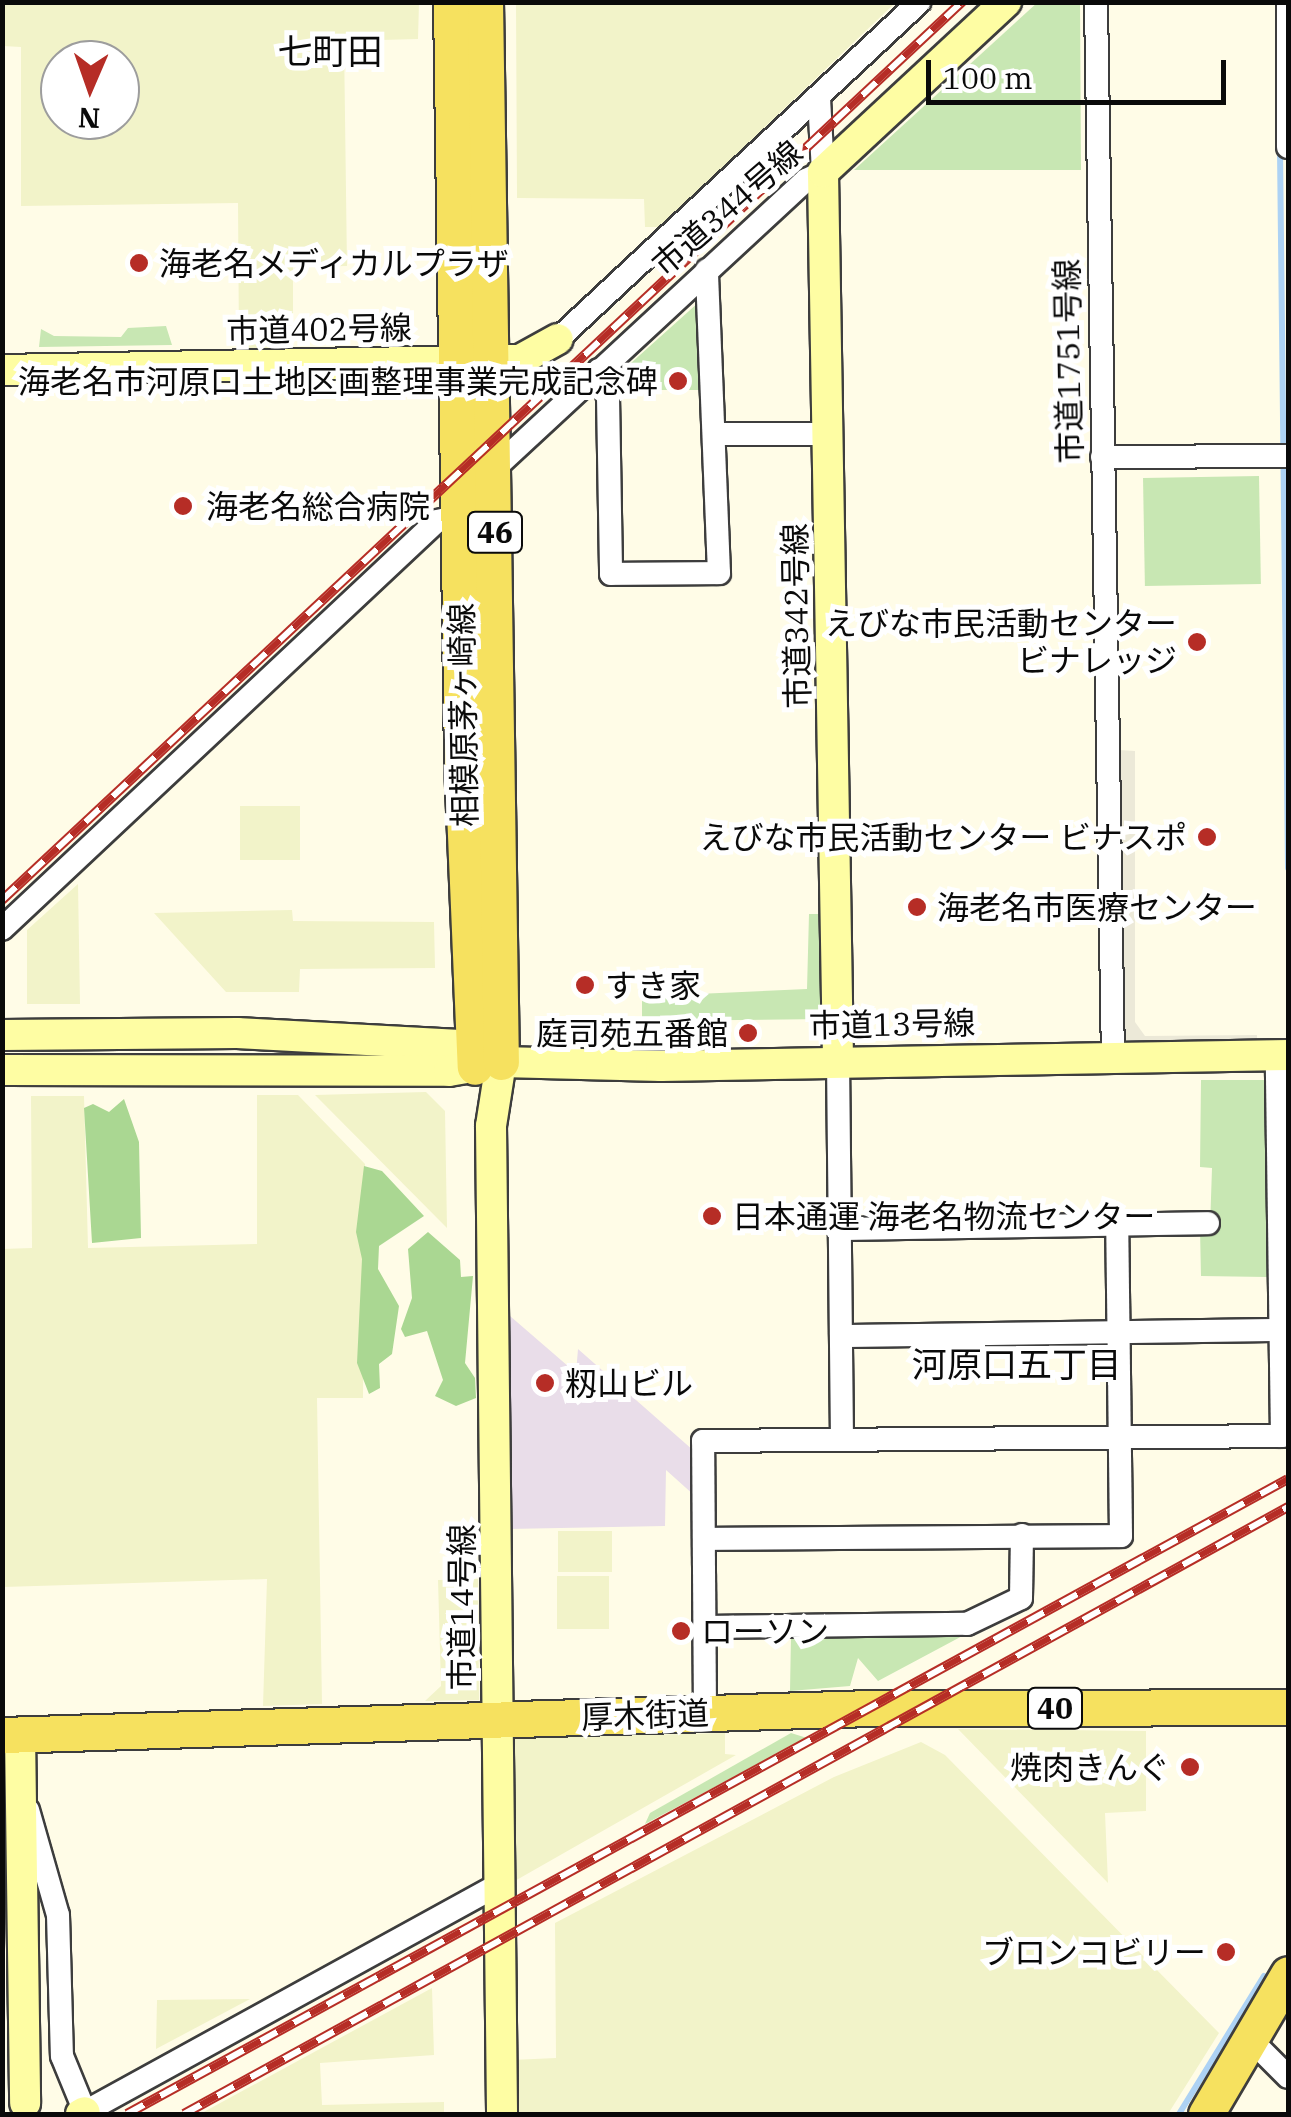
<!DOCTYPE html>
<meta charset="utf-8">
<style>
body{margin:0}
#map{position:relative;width:1291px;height:2117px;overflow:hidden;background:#fffce7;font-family:"IBM Plex Serif","Noto Sans JP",serif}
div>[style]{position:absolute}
.industrial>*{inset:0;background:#e9dde9}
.farmland>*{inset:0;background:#f2f3c9;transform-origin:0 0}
.green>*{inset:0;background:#c8e7b3;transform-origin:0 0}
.forest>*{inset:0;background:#aad792}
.plaza>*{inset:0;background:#ece9d8}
.stream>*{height:6px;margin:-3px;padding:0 3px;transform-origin:3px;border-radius:3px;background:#add2f4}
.roads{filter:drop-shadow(2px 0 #3d3d3d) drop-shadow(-2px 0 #3d3d3d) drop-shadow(0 2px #3d3d3d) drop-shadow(0 -2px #3d3d3d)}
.street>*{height:22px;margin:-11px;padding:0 11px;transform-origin:11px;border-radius:11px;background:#fff}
.secondary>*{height:30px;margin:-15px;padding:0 15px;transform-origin:15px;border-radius:15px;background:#fefda3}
.primary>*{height:35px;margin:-17.5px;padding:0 17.5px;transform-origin:17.5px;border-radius:17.5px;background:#f6e15f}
.rail>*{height:10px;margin-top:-5px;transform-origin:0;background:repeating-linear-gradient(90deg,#fff 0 19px,#b62d26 0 38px);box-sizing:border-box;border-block:2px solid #b62d26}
.dots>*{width:28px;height:28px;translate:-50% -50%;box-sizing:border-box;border:5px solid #fff;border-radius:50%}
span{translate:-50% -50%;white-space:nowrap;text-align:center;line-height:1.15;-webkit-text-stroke:10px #fff;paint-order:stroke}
.shield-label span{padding:2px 8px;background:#fff;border:2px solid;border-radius:8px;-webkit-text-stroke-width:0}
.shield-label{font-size:30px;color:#0a0a0a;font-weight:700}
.street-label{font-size:32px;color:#0a0a0a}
.poi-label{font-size:32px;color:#0a0a0a}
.left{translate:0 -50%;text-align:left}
.right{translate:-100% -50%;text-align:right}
.neighbourhood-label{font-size:35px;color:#0a0a0a}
.frame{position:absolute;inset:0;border:5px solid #0a0a0a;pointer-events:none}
.north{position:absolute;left:40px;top:40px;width:100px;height:100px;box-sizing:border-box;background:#fff;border:2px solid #9d9d9d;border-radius:50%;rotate:182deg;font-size:28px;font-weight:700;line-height:40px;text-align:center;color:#0a0a0a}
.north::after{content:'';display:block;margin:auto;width:35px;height:45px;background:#b62d26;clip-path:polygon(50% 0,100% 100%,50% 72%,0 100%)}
.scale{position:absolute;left:926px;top:60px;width:300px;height:45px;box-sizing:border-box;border:5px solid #0a0a0a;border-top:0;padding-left:12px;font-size:30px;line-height:35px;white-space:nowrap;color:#0a0a0a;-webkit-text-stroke:8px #fff;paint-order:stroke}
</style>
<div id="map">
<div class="industrial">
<i style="clip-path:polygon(502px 1309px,576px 1373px,578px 1349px,694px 1451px,695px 1496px,666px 1470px,665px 1526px,506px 1529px)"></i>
</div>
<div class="farmland">
<i style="clip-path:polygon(evenodd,2px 3px,419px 3px,418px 39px,344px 41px,347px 266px,293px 267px,293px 342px,288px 348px,239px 348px,238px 203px,21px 206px,21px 47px,3px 46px,2px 3px,60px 60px,120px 60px,120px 120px,60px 120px,60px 60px)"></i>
<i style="clip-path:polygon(516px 3px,516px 2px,895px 3px,660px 227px,645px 227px,644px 199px,517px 198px)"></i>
<i style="left:240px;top:806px;width:60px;height:54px"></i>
<i style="clip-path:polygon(78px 884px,80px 1004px,27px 1004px,27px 930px)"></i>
<i style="clip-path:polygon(292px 910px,293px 921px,434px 922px,435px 968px,300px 969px,299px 992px,226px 992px,154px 913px)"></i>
<i style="clip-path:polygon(426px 1092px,445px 1111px,447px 1228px,315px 1095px)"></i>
<i style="clip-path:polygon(257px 1095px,298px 1095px,365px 1164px,363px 1398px,317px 1398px,322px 1704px,263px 1706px,267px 1579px,3px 1587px,2px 1249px,32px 1248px,31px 1096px,84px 1096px,88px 1248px,257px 1244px)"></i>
<i style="left:558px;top:1531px;width:54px;height:41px"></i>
<i style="left:557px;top:1576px;width:52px;height:53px"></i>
<i style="clip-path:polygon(478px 1579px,479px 1700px,425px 1701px,441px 1686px,438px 1580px)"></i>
<i style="clip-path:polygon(958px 1729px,1146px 1731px,1146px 1811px,1105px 1813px,1108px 1883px)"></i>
<i style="clip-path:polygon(725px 1733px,725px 1754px,736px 1755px,513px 1882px,515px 1738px)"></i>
<i style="clip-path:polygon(921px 1742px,945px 1755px,1219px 2033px,1168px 2114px,513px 2114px,512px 2060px,556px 2058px,555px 1923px,834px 1777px)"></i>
<i style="clip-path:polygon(432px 1988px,434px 2055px,320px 2063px,322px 2105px,444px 2102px,444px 2114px,200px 2114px)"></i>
<i style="clip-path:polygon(250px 1999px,156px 2049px,157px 2000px)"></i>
</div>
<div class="green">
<i style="clip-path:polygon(1038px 2px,1080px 3px,1081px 170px,854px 170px)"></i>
<i style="clip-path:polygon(699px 302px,703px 390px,616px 390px,621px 372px)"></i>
<i style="clip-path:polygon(166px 326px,172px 345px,39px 347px,41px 329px,54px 336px,121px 337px,128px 328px)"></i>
<i style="left:1259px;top:476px;width:108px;height:116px;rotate:89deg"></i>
<i style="clip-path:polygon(809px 914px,823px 914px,824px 1019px,642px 1021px,642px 1000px,653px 996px,807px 989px)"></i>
<i style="clip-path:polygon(1201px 1080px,1268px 1080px,1267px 1277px,1201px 1276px,1200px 1229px,1210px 1228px,1212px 1168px,1200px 1167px)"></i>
<i style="clip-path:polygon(966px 1634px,878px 1681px,858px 1658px,850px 1686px,790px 1691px,791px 1635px)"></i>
<i style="clip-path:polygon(791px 1733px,807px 1738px,645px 1824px,650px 1813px)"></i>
</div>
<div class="forest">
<i style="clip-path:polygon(124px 1099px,139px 1142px,141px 1238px,92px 1243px,84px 1108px,93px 1104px,109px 1112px)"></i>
<i style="clip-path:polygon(364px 1166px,382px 1171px,424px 1216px,379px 1246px,378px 1269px,399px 1306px,392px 1354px,379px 1364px,380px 1388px,369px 1394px,357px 1363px,362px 1259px,356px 1232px)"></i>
<i style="clip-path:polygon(428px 1232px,460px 1260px,461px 1277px,473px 1276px,465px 1363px,475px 1378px,476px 1398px,456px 1406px,435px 1396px,443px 1380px,427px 1331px,405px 1337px,401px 1329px,412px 1298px,408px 1249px)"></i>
</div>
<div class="plaza">
<i style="clip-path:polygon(1119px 750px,1135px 751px,1135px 1022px,1145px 1036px,1257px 1035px,1257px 1051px,1132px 1051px,1124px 1043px)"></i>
</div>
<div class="stream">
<i style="left:1280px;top:150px;width:718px;rotate:89.36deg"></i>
<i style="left:1179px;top:2114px;width:162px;rotate:-58.4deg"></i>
</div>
<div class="roads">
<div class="street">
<i style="left:1096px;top:2px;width:1054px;rotate:89.08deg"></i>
<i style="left:1288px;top:2px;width:145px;rotate:90deg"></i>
<i style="left:558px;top:339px;width:494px;rotate:-43deg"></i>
<i style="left:599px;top:370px;width:28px;rotate:72deg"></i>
<i style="left:608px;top:397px;width:177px;rotate:89deg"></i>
<i style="left:611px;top:574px;width:108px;rotate:-0.5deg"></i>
<i style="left:719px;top:573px;width:303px;rotate:-92.3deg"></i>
<i style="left:717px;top:434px;width:111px"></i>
<i style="left:1102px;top:457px;width:186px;rotate:-0.3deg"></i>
<i style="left:495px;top:468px;width:424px;rotate:-42.8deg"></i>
<i style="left:806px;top:180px;width:19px;rotate:-25deg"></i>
<i style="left:823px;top:172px;width:74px;rotate:-93.1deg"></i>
<i style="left:2px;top:929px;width:596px;rotate:-43.17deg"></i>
<i style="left:437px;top:521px;width:24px;rotate:-12deg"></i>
<i style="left:838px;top:1059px;width:378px;rotate:89.4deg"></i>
<i style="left:839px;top:1229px;width:369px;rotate:-0.9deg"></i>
<i style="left:841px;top:1336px;width:439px;rotate:-0.8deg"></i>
<i style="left:704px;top:1539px;width:417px;rotate:-0.4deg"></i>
<i style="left:1121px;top:1536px;width:312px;rotate:-90.7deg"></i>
<i style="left:704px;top:1627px;width:263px;rotate:-0.7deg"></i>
<i style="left:967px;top:1624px;width:60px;rotate:-25.7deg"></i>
<i style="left:1021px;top:1598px;width:63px;rotate:-89.1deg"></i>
<i style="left:705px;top:1712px;width:271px;rotate:-90.4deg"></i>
<i style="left:703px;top:1441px;width:579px;rotate:-0.49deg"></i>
<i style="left:1282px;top:1436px;width:380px;rotate:-90.8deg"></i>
<i style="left:28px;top:1810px;width:109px;rotate:74.1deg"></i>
<i style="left:58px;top:1915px;width:141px;rotate:88.4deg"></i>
<i style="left:62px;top:2056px;width:61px;rotate:67.7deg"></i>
<i style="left:85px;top:2112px;width:473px;rotate:-28.8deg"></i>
<i style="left:1251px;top:2040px;width:52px;rotate:45deg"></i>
</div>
<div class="secondary">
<i style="left:2px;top:370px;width:518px;rotate:-1.11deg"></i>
<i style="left:520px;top:360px;width:43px;rotate:-28.9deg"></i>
<i style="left:2px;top:1035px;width:235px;rotate:-0.5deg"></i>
<i style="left:237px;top:1033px;width:237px;rotate:3.1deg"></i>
<i style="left:474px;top:1046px;width:23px;rotate:31deg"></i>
<i style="left:838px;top:1059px;width:887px;rotate:-90.97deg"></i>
<i style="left:823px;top:172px;width:250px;rotate:-42.9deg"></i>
<i style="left:501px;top:1062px;width:65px;rotate:98.9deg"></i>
<i style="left:491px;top:1126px;width:988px;rotate:89.36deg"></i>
<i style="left:2px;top:1070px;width:447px;rotate:0.1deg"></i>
<i style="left:449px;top:1071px;width:53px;rotate:-9.8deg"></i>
<i style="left:501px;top:1062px;width:160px;rotate:1.4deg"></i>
<i style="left:661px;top:1066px;width:627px;rotate:-1.01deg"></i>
<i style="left:20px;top:1734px;width:369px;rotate:89.2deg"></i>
<i style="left:81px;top:2114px;width:4px;rotate:-27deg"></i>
</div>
<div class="primary">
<i style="left:451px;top:2px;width:761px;rotate:89.17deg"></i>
<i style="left:462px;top:763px;width:304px;rotate:87.6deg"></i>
<i style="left:485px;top:2px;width:1060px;rotate:89.14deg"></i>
<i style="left:2px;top:1735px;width:867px;rotate:-1.78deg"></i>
<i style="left:869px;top:1708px;width:419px;rotate:-0.1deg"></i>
<i style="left:1206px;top:2114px;width:162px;rotate:-59.6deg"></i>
</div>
</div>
<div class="rail">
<i style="left:2px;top:900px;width:1315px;rotate:-43.09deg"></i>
<i style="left:127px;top:2114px;width:1323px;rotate:-28.68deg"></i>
<i style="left:184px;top:2114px;width:1260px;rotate:-28.8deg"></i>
</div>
<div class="dots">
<i style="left:139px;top:263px;background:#b62d26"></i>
<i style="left:678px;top:381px;background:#b62d26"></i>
<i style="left:183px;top:506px;background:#b62d26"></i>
<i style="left:1197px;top:642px;background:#b62d26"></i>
<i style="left:1207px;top:837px;background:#b62d26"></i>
<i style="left:917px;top:907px;background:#b62d26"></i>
<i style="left:585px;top:985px;background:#b62d26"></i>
<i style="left:748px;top:1033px;background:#b62d26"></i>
<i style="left:712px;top:1216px;background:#b62d26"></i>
<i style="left:545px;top:1383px;background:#b62d26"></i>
<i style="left:681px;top:1631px;background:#b62d26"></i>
<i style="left:1190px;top:1767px;background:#b62d26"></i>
<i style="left:1226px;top:1952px;background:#b62d26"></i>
</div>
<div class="shield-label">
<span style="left:495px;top:532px">46</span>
<span style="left:1055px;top:1708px">40</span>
</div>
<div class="street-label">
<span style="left:727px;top:208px;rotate:-41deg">市道344号線</span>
<span style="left:319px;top:329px;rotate:-1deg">市道402号線</span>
<span style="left:1068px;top:361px;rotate:-91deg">市道1751号線</span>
<span style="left:796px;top:616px;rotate:-91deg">市道342号線</span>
<span style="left:463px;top:715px;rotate:-91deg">相模原茅ヶ崎線</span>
<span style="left:892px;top:1024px;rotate:-1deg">市道13号線</span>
<span style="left:461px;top:1607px;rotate:-90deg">市道14号線</span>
<span style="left:645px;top:1715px;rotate:-2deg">厚木街道</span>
</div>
<div class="poi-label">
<span class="left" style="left:159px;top:263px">海老名メディカルプラザ</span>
<span class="right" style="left:658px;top:381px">海老名市河原口土地区画整理事業完成記念碑</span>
<span class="left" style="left:206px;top:506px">海老名総合病院</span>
<span class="right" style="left:1177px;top:642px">えびな市民活動センター<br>ビナレッジ</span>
<span class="right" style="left:1187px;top:837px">えびな市民活動センター ビナスポ</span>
<span class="left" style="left:937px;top:907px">海老名市医療センター</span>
<span class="left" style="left:605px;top:985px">すき家</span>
<span class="right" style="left:728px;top:1033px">庭司苑五番館</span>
<span class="left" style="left:732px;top:1216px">日本通運 海老名物流センター</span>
<span class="left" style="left:565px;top:1383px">籾山ビル</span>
<span class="left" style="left:701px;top:1631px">ローソン</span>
<span class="right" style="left:1170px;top:1767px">焼肉きんぐ</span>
<span class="right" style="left:1206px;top:1952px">ブロンコビリー</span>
</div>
<div class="neighbourhood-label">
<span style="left:330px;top:51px">七町田</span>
<span style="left:1017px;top:1364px">河原口五丁目</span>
</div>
<div class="frame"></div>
<div class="north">N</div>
<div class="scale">100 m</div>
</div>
